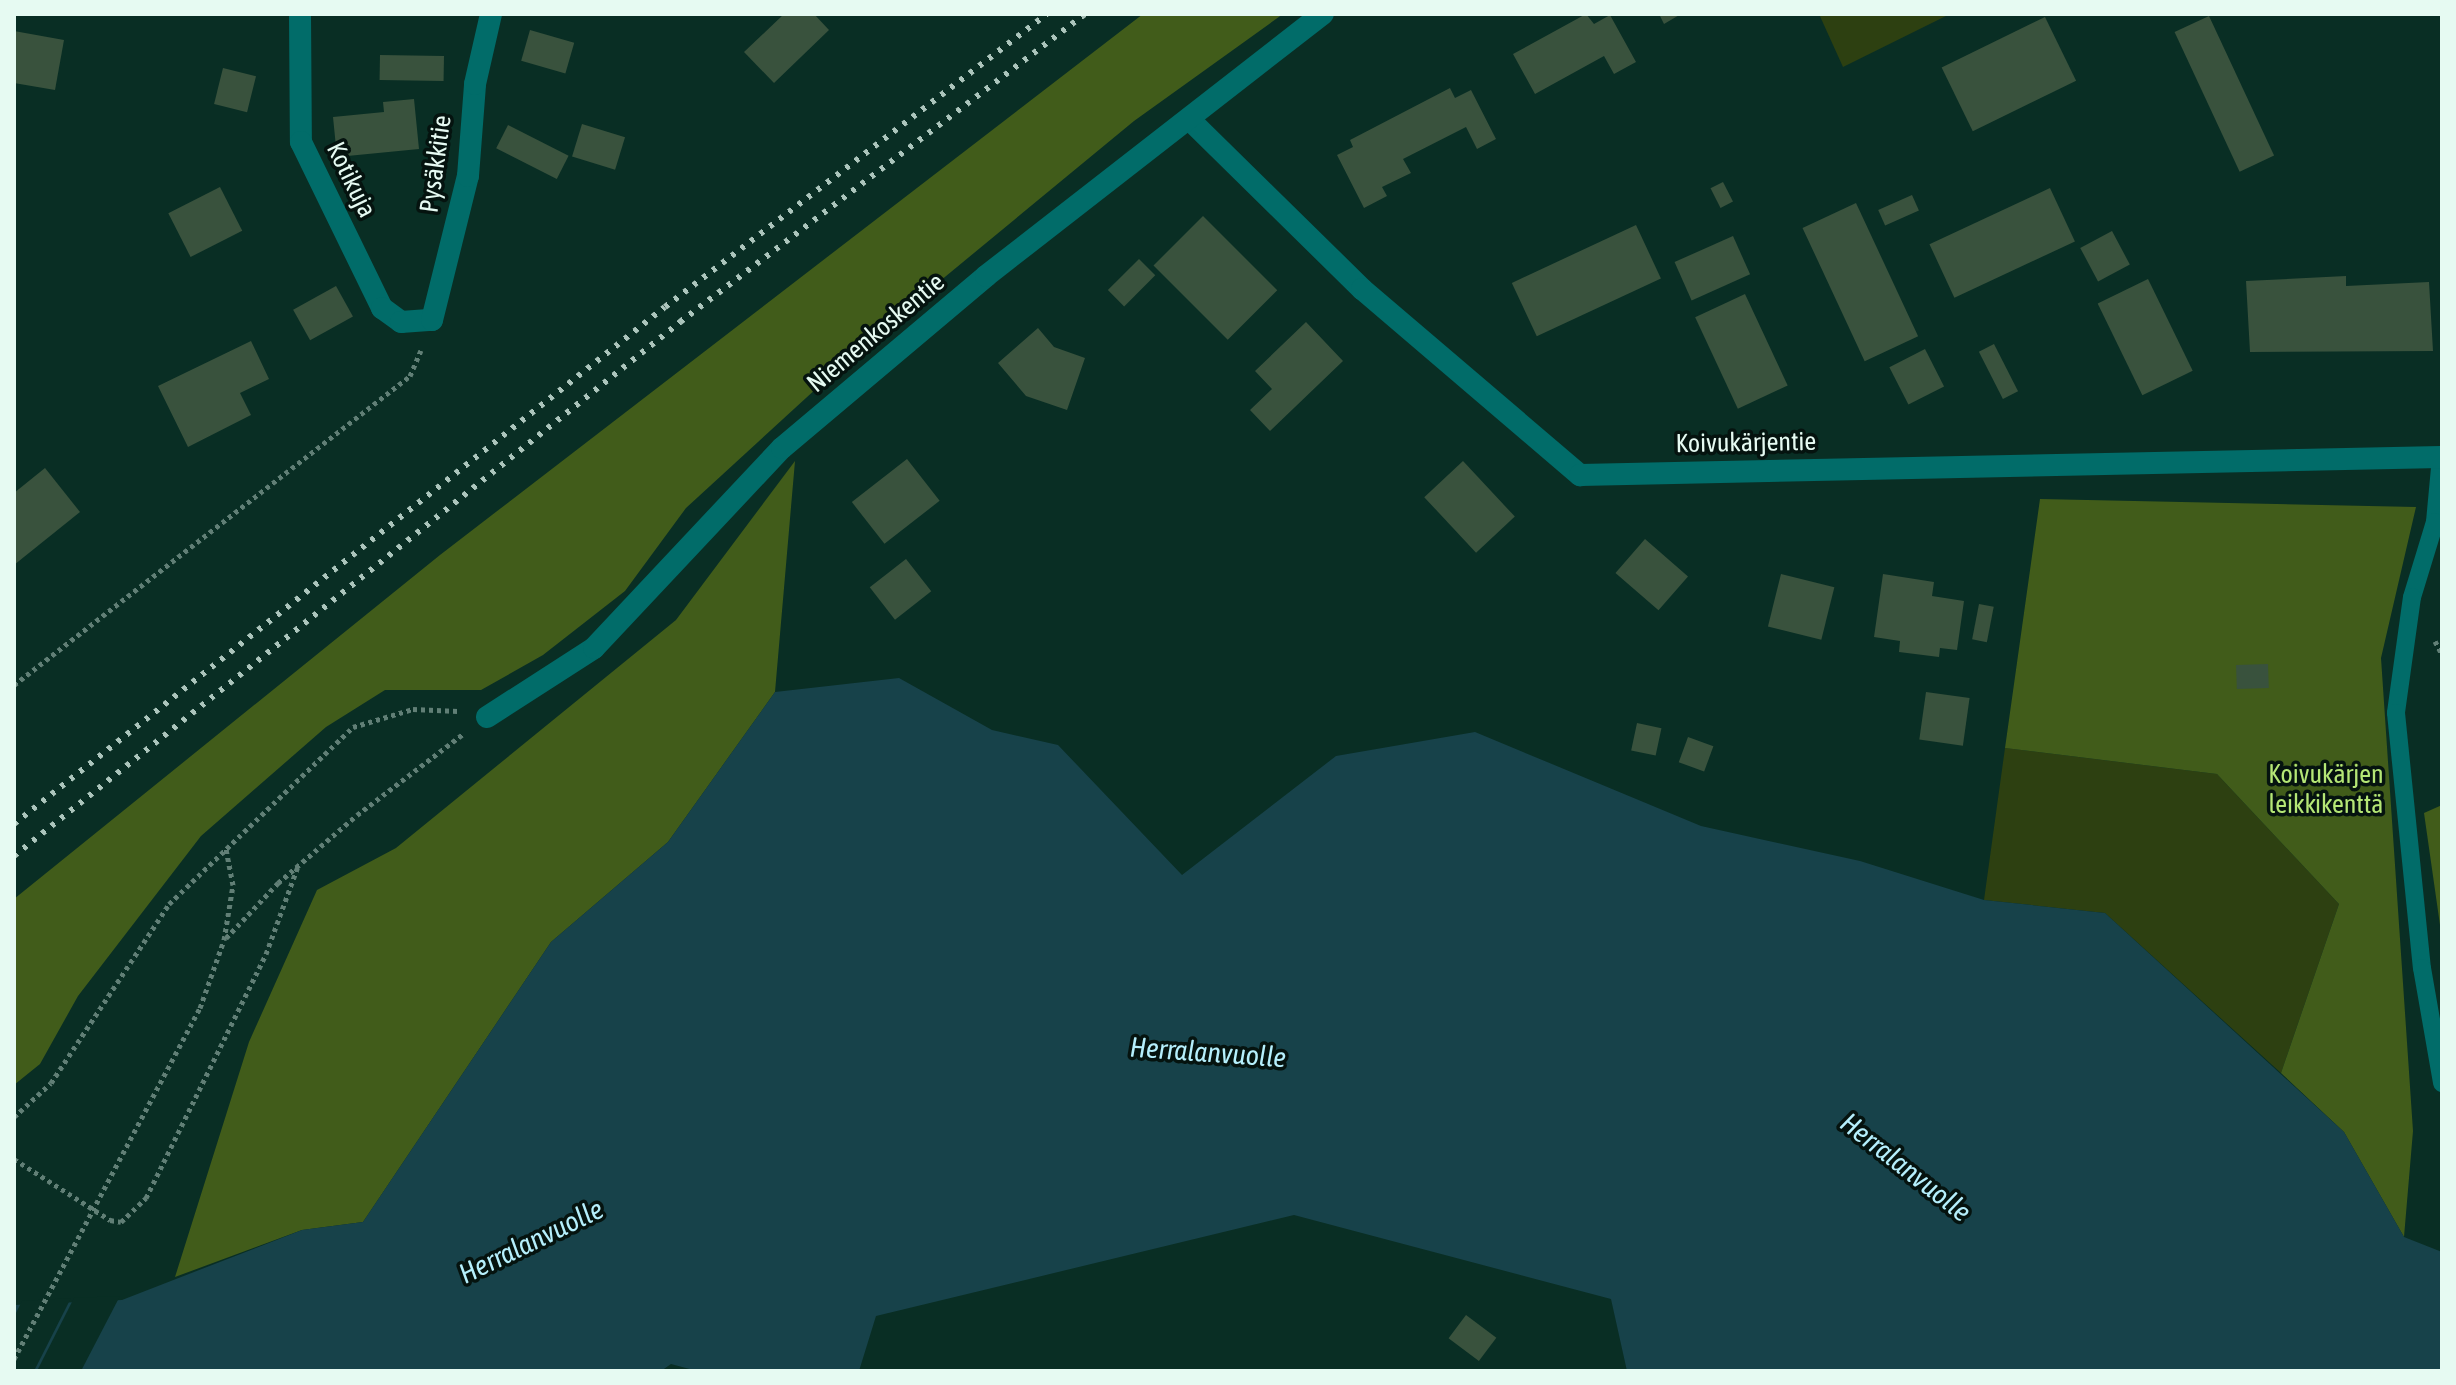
<!DOCTYPE html>
<meta charset="utf-8">
<style>
body{margin:0}
#map{position:relative;width:2456px;height:1385px;overflow:hidden;background:#092e24;font-family:"Asap Condensed",sans-serif}
div>[style]{position:absolute}
.green>*{inset:0;background:#2d4011}
.forest>*{inset:0;background:#415c1a}
.water>*{inset:0;background:#17424a}
.pier>*{inset:0;background:#092e24}
.building>*{inset:0;background:#39523d;transform-origin:0 0}
.path>*{height:5px;margin-top:-2.5px;transform-origin:0;background:repeating-linear-gradient(90deg,#617f76 0 4px,transparent 0 8px)}
.service>*{height:18px;margin:-9px;padding:0 9px;transform-origin:9px;border-radius:9px;background:#016c69}
.minor>*{height:22px;margin:-11px;padding:0 11px;transform-origin:11px;border-radius:11px;background:#016c69}
.rail>*{height:6px;margin-top:-3px;transform-origin:0;background:repeating-linear-gradient(90deg,#acc5bc 0 4px,transparent 0 12px)}
span{translate:-50% -50%;white-space:nowrap;text-align:center;line-height:1.15;-webkit-text-stroke:7px #05130f;paint-order:stroke}
.street-label{font-size:26px;color:#e6faf2}
.park-label{font-size:26px;color:#b5e776}
.water-label{font-size:28px;color:#b5effc;font-style:italic}
.frame{position:absolute;inset:0;border:16px solid #e6faf2;pointer-events:none}
</style>
<div id="map">
<div class="green">
<i style="clip-path:polygon(1819px 14px,1950px 14px,1843px 67px)"></i>
<i style="clip-path:polygon(2005px 748px,2217px 774px,2339px 904px,2281px 1073px,2105px 913px,1984px 900px)"></i>
</div>
<div class="forest">
<i style="clip-path:polygon(1143px 14px,1283px 14px,1134px 121px,877px 333px,686px 508px,625px 591px,543px 655px,481px 690px,385px 690px,326px 727px,201px 836px,78px 996px,40px 1064px,14px 1085px,14px 899px,440px 555px)"></i>
<i style="clip-path:polygon(795px 461px,775px 692px,668px 842px,551px 942px,363px 1222px,302px 1230px,175px 1277px,249px 1042px,317px 890px,396px 848px,676px 620px)"></i>
<i style="clip-path:polygon(2040px 499px,2416px 507px,2381px 658px,2413px 1131px,2404px 1237px,2344px 1132px,2281px 1073px,2339px 904px,2217px 774px,2005px 748px)"></i>
<i style="clip-path:polygon(2442px 805px,2442px 939px,2424px 813px)"></i>
</div>
<div class="water">
<i style="clip-path:polygon(899px 678px,992px 730px,1058px 745px,1182px 875px,1336px 756px,1475px 732px,1701px 826px,1860px 861px,1984px 900px,2105px 913px,2344px 1132px,2404px 1237px,2442px 1252px,2442px 1371px,1627px 1371px,1611px 1299px,1294px 1215px,876px 1316px,859px 1371px,697px 1371px,671px 1364px,661px 1371px,14px 1371px,14px 1305px,122px 1300px,302px 1230px,363px 1222px,551px 942px,668px 842px,775px 692px)"></i>
</div>
<div class="pier">
<i style="clip-path:polygon(120px 1296px,81px 1371px,37px 1371px,74px 1298px)"></i>
<i style="clip-path:polygon(71px 1298px,34px 1371px,14px 1371px,14px 1317px,22px 1301px)"></i>
</div>
<div class="building">
<i style="clip-path:polygon(784px 14px,814px 14px,829px 30px,774px 83px,744px 52px)"></i>
<i style="clip-path:polygon(1586px 14px,1594px 24px,1610px 15px,1636px 62px,1614px 74px,1604px 56px,1535px 94px,1513px 54px)"></i>
<i style="clip-path:polygon(1659px 14px,1681px 14px,1664px 24px)"></i>
<i style="left:2209px;top:16px;width:154px;height:38px;rotate:65deg"></i>
<i style="left:2045px;top:17px;width:71px;height:115px;rotate:64deg"></i>
<i style="left:530px;top:30px;width:46px;height:32px;rotate:16deg"></i>
<i style="clip-path:polygon(14px 31px,64px 40px,55px 90px,14px 83px)"></i>
<i style="left:380px;top:55px;width:64px;height:25px;rotate:1deg"></i>
<i style="left:223px;top:68px;width:34px;height:37px;rotate:14deg"></i>
<i style="clip-path:polygon(1450px 88px,1455px 98px,1471px 90px,1496px 139px,1477px 149px,1466px 127px,1403px 159px,1411px 173px,1382px 187px,1387px 196px,1364px 208px,1337px 155px,1353px 147px,1350px 140px)"></i>
<i style="clip-path:polygon(414px 99px,419px 149px,337px 157px,333px 117px,384px 112px,383px 102px)"></i>
<i style="left:582px;top:124px;width:45px;height:34px;rotate:17deg"></i>
<i style="left:508px;top:125px;width:68px;height:26px;rotate:27deg"></i>
<i style="left:1723px;top:182px;width:22px;height:14px;rotate:63deg"></i>
<i style="left:220px;top:187px;width:49px;height:58px;rotate:63deg"></i>
<i style="left:2050px;top:188px;width:59px;height:133px;rotate:65deg"></i>
<i style="left:1912px;top:195px;width:17px;height:37px;rotate:66deg"></i>
<i style="left:1856px;top:203px;width:147px;height:59px;rotate:65deg"></i>
<i style="left:1203px;top:216px;width:105px;height:70px;rotate:45deg"></i>
<i style="left:1636px;top:225px;width:59px;height:137px;rotate:65deg"></i>
<i style="left:2112px;top:231px;width:38px;height:36px;rotate:62deg"></i>
<i style="left:1733px;top:236px;width:42px;height:64px;rotate:66deg"></i>
<i style="left:1139px;top:259px;width:23px;height:44px;rotate:45deg"></i>
<i style="clip-path:polygon(2346px 276px,2346px 286px,2429px 282px,2433px 351px,2250px 352px,2246px 281px)"></i>
<i style="left:2148px;top:279px;width:102px;height:56px;rotate:64deg"></i>
<i style="left:336px;top:286px;width:35px;height:49px;rotate:61deg"></i>
<i style="left:1745px;top:294px;width:101px;height:55px;rotate:65deg"></i>
<i style="clip-path:polygon(1306px 322px,1343px 361px,1270px 431px,1250px 410px,1272px 389px,1255px 371px)"></i>
<i style="clip-path:polygon(1038px 328px,1054px 347px,1085px 358px,1067px 410px,1026px 396px,998px 363px)"></i>
<i style="clip-path:polygon(251px 341px,269px 379px,240px 393px,251px 415px,188px 447px,158px 386px)"></i>
<i style="left:1994px;top:344px;width:53px;height:17px;rotate:63deg"></i>
<i style="left:1925px;top:349px;width:42px;height:40px;rotate:63deg"></i>
<i style="left:907px;top:459px;width:53px;height:70px;rotate:52deg"></i>
<i style="left:1463px;top:461px;width:76px;height:53px;rotate:47deg"></i>
<i style="clip-path:polygon(45px 468px,80px 512px,14px 565px,14px 493px)"></i>
<i style="left:1645px;top:539px;width:57px;height:45px;rotate:41deg"></i>
<i style="left:906px;top:559px;width:41px;height:46px;rotate:52deg"></i>
<i style="left:1781px;top:574px;width:55px;height:54px;rotate:14deg"></i>
<i style="clip-path:polygon(1883px 574px,1934px 582px,1932px 596px,1964px 601px,1957px 650px,1940px 648px,1939px 657px,1899px 652px,1900px 641px,1874px 637px)"></i>
<i style="left:1979px;top:604px;width:15px;height:36px;rotate:11deg"></i>
<i style="left:2268px;top:664px;width:24px;height:32px;rotate:88deg"></i>
<i style="left:1926px;top:692px;width:44px;height:48px;rotate:8deg"></i>
<i style="left:1637px;top:723px;width:25px;height:28px;rotate:12deg"></i>
<i style="left:1688px;top:737px;width:27px;height:27px;rotate:20deg"></i>
<i style="left:1466px;top:1315px;width:38px;height:29px;rotate:37deg"></i>
</div>
<div class="path">
<i style="left:2435px;top:641px;width:15px;rotate:62deg"></i>
<i style="left:14px;top:685px;width:502px;rotate:-37.97deg"></i>
<i style="left:410px;top:376px;width:28px;rotate:-67deg"></i>
<i style="left:226px;top:938px;width:76px;rotate:-46.6deg"></i>
<i style="left:278px;top:883px;width:104px;rotate:-40.7deg"></i>
<i style="left:357px;top:815px;width:133px;rotate:-37.4deg"></i>
<i style="left:14px;top:1117px;width:50px;rotate:-42.6deg"></i>
<i style="left:51px;top:1083px;width:214px;rotate:-56.6deg"></i>
<i style="left:169px;top:904px;width:255px;rotate:-43.9deg"></i>
<i style="left:353px;top:727px;width:63px;rotate:-16.7deg"></i>
<i style="left:413px;top:709px;width:45px;rotate:2.5deg"></i>
<i style="left:14px;top:1159px;width:114px;rotate:32.4deg"></i>
<i style="left:110px;top:1220px;width:11px;rotate:10deg"></i>
<i style="left:121px;top:1222px;width:35px;rotate:-44deg"></i>
<i style="left:146px;top:1198px;width:272px;rotate:-63.8deg"></i>
<i style="left:266px;top:954px;width:94px;rotate:-70deg"></i>
<i style="left:14px;top:1359px;width:397px;rotate:-62.1deg"></i>
<i style="left:200px;top:1008px;width:72px;rotate:-70.6deg"></i>
<i style="left:224px;top:940px;width:56px;rotate:-80.7deg"></i>
<i style="left:233px;top:885px;width:38px;rotate:-101deg"></i>
</div>
<div class="service">
<i style="left:2441px;top:457px;width:65px;rotate:95.3deg"></i>
<i style="left:2435px;top:522px;width:78px;rotate:107deg"></i>
<i style="left:2412px;top:597px;width:117px;rotate:97.9deg"></i>
<i style="left:2396px;top:713px;width:256px;rotate:84.2deg"></i>
<i style="left:2422px;top:968px;width:117px;rotate:80.1deg"></i>
</div>
<div class="minor">
<i style="left:300px;top:14px;width:128px;rotate:89.6deg"></i>
<i style="left:301px;top:142px;width:185px;rotate:64deg"></i>
<i style="left:382px;top:308px;width:24px;rotate:36deg"></i>
<i style="left:401px;top:322px;width:31px;rotate:-4deg"></i>
<i style="left:432px;top:320px;width:148px;rotate:-76deg"></i>
<i style="left:468px;top:176px;width:92px;rotate:-85.6deg"></i>
<i style="left:475px;top:84px;width:72px;rotate:-77.1deg"></i>
<i style="left:1189px;top:119px;width:243px;rotate:44.5deg"></i>
<i style="left:1362px;top:289px;width:287px;rotate:40.5deg"></i>
<i style="left:1580px;top:475px;width:861px;rotate:-1.2deg"></i>
<i style="left:487px;top:717px;width:127px;rotate:-32.8deg"></i>
<i style="left:594px;top:648px;width:274px;rotate:-46.8deg"></i>
<i style="left:782px;top:448px;width:267px;rotate:-40.1deg"></i>
<i style="left:986px;top:276px;width:427px;rotate:-37.9deg"></i>
</div>
<div class="rail">
<i style="left:14px;top:824px;width:831px;rotate:-38.46deg"></i>
<i style="left:665px;top:307px;width:481px;rotate:-37.5deg"></i>
<i style="left:14px;top:856px;width:854px;rotate:-38.72deg"></i>
<i style="left:680px;top:322px;width:509px;rotate:-37.25deg"></i>
</div>
<div class="street-label">
<span style="left:436px;top:164px;rotate:-82deg">Pysäkkitie</span>
<span style="left:351px;top:180px;rotate:64deg">Kotikuja</span>
<span style="left:876px;top:333px;rotate:-40deg">Niemenkoskentie</span>
<span style="left:1746px;top:443px;rotate:-1deg">Koivukärjentie</span>
</div>
<div class="park-label">
<span style="left:2326px;top:790px">Koivukärjen<br>leikkikenttä</span>
</div>
<div class="water-label">
<span style="left:1208px;top:1052px;rotate:4deg">Herralanvuolle</span>
<span style="left:1906px;top:1167px;rotate:38deg">Herralanvuolle</span>
<span style="left:531px;top:1241px;rotate:-26deg">Herralanvuolle</span>
</div>
<div class="frame"></div>
</div>
